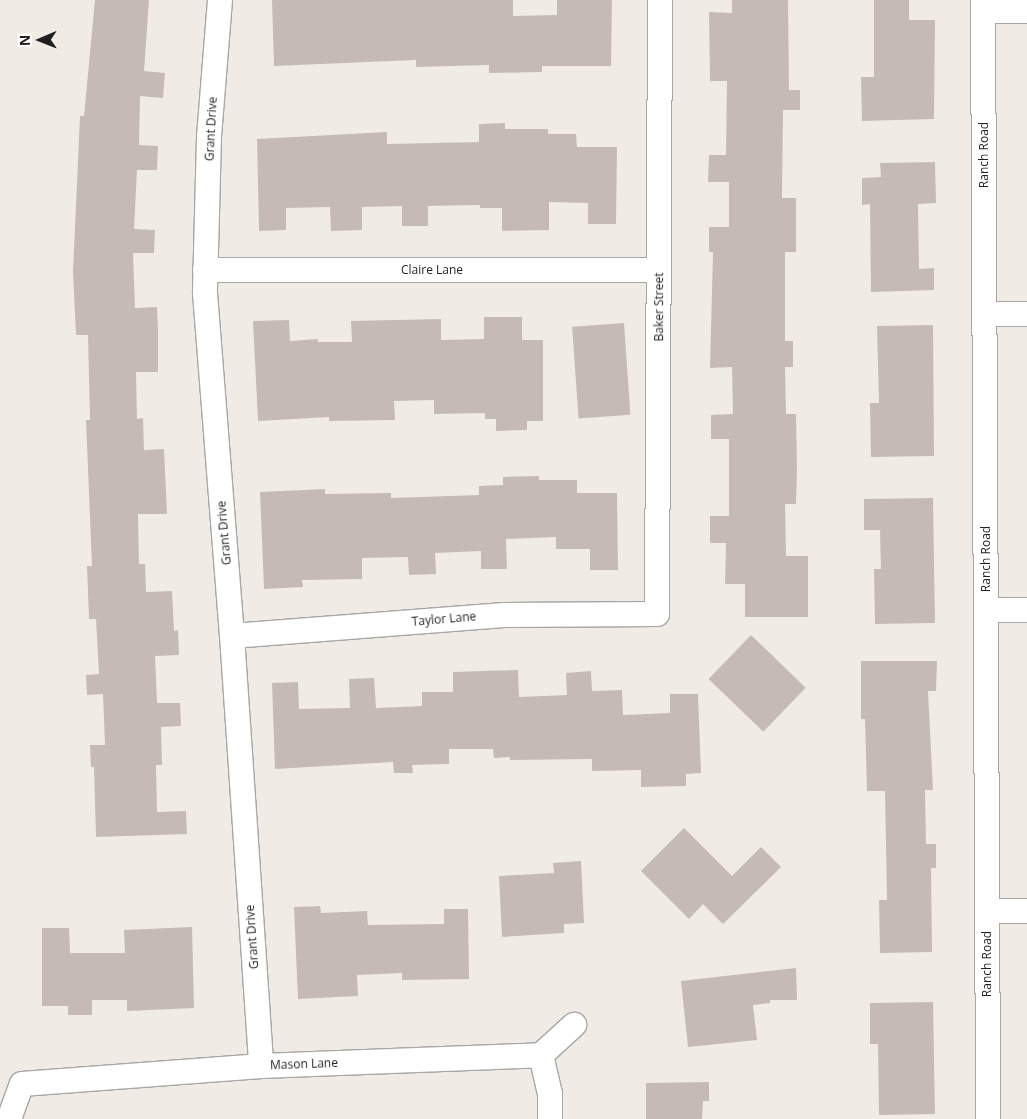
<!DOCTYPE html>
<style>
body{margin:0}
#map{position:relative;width:1027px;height:1119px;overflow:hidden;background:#f0ece5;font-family:"Open Sans",sans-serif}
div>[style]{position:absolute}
.building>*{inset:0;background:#c5bbb4;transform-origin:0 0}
.roads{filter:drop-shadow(1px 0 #a6a6a6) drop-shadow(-1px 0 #a6a6a6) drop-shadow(0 1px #a6a6a6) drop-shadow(0 -1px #a6a6a6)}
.minor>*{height:24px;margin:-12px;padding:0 12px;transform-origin:12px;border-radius:12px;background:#fff}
span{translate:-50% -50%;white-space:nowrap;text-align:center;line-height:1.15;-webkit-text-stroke:5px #fff;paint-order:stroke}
.street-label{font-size:12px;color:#1f1f1f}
.north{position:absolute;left:15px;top:15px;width:50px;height:50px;-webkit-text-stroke:4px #fff;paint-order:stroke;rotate:269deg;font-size:14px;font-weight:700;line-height:20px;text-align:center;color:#1f1f1f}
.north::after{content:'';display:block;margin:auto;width:18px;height:22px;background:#1f1f1f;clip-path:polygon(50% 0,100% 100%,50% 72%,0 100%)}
</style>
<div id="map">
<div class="building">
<i style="clip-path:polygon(95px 0,149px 0,144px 71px,165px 73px,163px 98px,140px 96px,139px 145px,158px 146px,157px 170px,137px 170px,134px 229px,155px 230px,154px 253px,133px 253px,135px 308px,157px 307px,158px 331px,158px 372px,136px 372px,137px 419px,143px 418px,144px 450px,164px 449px,167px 514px,138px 514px,139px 564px,145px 564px,146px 592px,172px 591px,174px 631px,178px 630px,179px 655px,155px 656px,157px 703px,180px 703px,181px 726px,161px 727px,162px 765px,156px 765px,157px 812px,186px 811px,187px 834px,96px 837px,94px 767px,91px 767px,90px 745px,105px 745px,103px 694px,87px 695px,86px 675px,99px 674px,96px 619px,89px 619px,87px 566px,92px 566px,86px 420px,90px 420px,88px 335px,76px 335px,73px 272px,80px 116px,84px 116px)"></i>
<i style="clip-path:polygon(272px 0,513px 0,513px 16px,557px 15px,557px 0,612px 0,611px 66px,542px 66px,542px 72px,489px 73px,489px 65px,416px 67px,416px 60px,274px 66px)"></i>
<i style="clip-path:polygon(732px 0,788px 0,789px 90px,800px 90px,800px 110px,783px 110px,782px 198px,796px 198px,796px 252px,785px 252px,785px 341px,793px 341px,793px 367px,785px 367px,786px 414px,796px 414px,797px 468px,796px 504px,785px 504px,786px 556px,808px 556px,808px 617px,745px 617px,745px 584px,725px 584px,726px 543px,710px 543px,710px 516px,729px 516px,729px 439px,711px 439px,711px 415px,733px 414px,732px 367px,710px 368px,713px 252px,709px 252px,709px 227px,729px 227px,729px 182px,708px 182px,709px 155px,726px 155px,727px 81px,710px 81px,709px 12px,732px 13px)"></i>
<i style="clip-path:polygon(874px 0,909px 0,909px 20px,935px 20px,934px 119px,862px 121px,861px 77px,874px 77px)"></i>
<i style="clip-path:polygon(505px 123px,505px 129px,548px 129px,548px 134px,576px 134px,577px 147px,617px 147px,616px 224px,588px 224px,588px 203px,549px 202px,549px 230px,502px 231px,502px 208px,480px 208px,480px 205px,428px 206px,428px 226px,402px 226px,402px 206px,362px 207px,362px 230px,331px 231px,330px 207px,286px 208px,286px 230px,259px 231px,257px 139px,387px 132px,387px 144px,479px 142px,479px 124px)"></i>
<i style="clip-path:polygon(935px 162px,936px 203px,918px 204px,919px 269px,934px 268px,934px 290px,871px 292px,870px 204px,862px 205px,862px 178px,881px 177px,880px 163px)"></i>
<i style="clip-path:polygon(484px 317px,522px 317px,522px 340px,543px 340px,543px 421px,527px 421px,527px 430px,496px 431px,496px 419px,485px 419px,485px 413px,434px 414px,434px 400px,394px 401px,395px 420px,329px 421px,329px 417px,258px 421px,253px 321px,289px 320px,290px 341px,318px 339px,318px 342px,352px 342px,351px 321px,441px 319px,441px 340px,484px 339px)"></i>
<i style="left:624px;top:323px;width:92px;height:52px;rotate:86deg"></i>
<i style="clip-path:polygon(933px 325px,934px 456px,871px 457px,870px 403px,879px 403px,877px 326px)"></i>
<i style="clip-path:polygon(539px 476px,539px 480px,577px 480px,577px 493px,617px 493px,618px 570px,590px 570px,590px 549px,556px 549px,556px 537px,506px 539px,507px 569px,481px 569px,481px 551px,435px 553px,436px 574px,409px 575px,408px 557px,362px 558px,362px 579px,302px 580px,303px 587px,264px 589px,260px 492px,325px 489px,325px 494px,391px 493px,391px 498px,479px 495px,479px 486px,503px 485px,503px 477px)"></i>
<i style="clip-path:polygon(933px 498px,935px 623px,875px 624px,874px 569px,881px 569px,880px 530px,864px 530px,864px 499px)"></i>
<i style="left:751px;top:635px;width:76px;height:61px;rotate:44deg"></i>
<i style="clip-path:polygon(861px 661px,937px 661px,936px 691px,928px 691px,933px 790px,925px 790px,926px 844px,936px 844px,936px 868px,931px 868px,932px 952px,880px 953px,879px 900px,887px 900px,885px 791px,867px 791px,865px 719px,861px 719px)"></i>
<i style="clip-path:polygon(518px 670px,519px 697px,567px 695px,566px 673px,591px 671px,592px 691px,622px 690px,623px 715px,670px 713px,670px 694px,698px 694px,701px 773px,686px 774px,686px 786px,641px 787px,641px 770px,592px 771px,592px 759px,510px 760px,510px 757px,494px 758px,493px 749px,449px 749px,449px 764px,412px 765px,413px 773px,394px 773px,393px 762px,275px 769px,272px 683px,298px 682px,299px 709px,350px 708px,349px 679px,374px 678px,376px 708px,422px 706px,422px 692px,453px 692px,453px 672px)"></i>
<i style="clip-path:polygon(684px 828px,732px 876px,761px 847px,781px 867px,723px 924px,703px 904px,689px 919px,641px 871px)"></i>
<i style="clip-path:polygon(581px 861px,584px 923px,564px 924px,564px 933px,502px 937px,499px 876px,554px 873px,553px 863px)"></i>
<i style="clip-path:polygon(320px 906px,321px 913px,367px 911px,368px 925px,444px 924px,444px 909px,468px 909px,469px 979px,402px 980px,402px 973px,357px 975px,358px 996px,298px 999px,294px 907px)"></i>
<i style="clip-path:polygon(192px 927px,194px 1008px,127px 1011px,127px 1000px,92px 1000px,92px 1015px,68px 1015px,68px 1006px,42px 1006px,42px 928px,69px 928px,70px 953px,125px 953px,124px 930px)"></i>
<i style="clip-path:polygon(796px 968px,797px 1000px,770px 1000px,770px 1003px,753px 1005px,757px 1040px,688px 1047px,681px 981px)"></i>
<i style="clip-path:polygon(933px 1002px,935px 1114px,879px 1115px,878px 1044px,870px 1044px,870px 1003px)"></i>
<i style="clip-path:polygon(709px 1082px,709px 1101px,703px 1101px,702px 1119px,646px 1119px,646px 1083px)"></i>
</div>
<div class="roads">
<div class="minor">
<i style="left:220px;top:0;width:137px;rotate:94.6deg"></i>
<i style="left:209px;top:137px;width:156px;rotate:91.5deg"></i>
<i style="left:205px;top:293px;width:344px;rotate:85.5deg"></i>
<i style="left:232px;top:636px;width:431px;rotate:86.1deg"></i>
<i style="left:983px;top:0;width:1119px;rotate:89.74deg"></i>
<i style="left:983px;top:11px;width:44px"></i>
<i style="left:205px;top:270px;width:454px"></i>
<i style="left:985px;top:314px;width:42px"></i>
<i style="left:986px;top:610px;width:41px"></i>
<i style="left:232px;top:636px;width:273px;rotate:-4.4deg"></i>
<i style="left:504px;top:615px;width:153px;rotate:-0.4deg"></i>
<i style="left:657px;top:614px;width:614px;rotate:-89.72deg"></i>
<i style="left:987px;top:911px;width:40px"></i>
<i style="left:541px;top:1055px;width:39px;rotate:77deg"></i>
<i style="left:550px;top:1093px;width:26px;rotate:90deg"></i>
<i style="left:9px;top:1119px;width:37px;rotate:-70deg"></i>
<i style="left:22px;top:1084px;width:240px;rotate:-4.3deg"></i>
<i style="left:261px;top:1066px;width:280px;rotate:-2.2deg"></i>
<i style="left:541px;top:1055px;width:45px;rotate:-42.3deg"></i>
</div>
</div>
<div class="street-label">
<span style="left:211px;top:129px;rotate:-87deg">Grant Drive</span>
<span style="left:984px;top:155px;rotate:-90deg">Ranch Road</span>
<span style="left:432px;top:270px">Claire Lane</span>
<span style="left:659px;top:307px;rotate:-90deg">Baker Street</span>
<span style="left:224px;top:533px;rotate:-95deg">Grant Drive</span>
<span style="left:986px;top:559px;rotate:-90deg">Ranch Road</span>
<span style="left:444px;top:619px;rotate:-5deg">Taylor Lane</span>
<span style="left:252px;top:937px;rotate:-94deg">Grant Drive</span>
<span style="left:987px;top:964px;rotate:-90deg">Ranch Road</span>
<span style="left:304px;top:1064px;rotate:-2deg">Mason Lane</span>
</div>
<div class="north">N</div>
</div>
